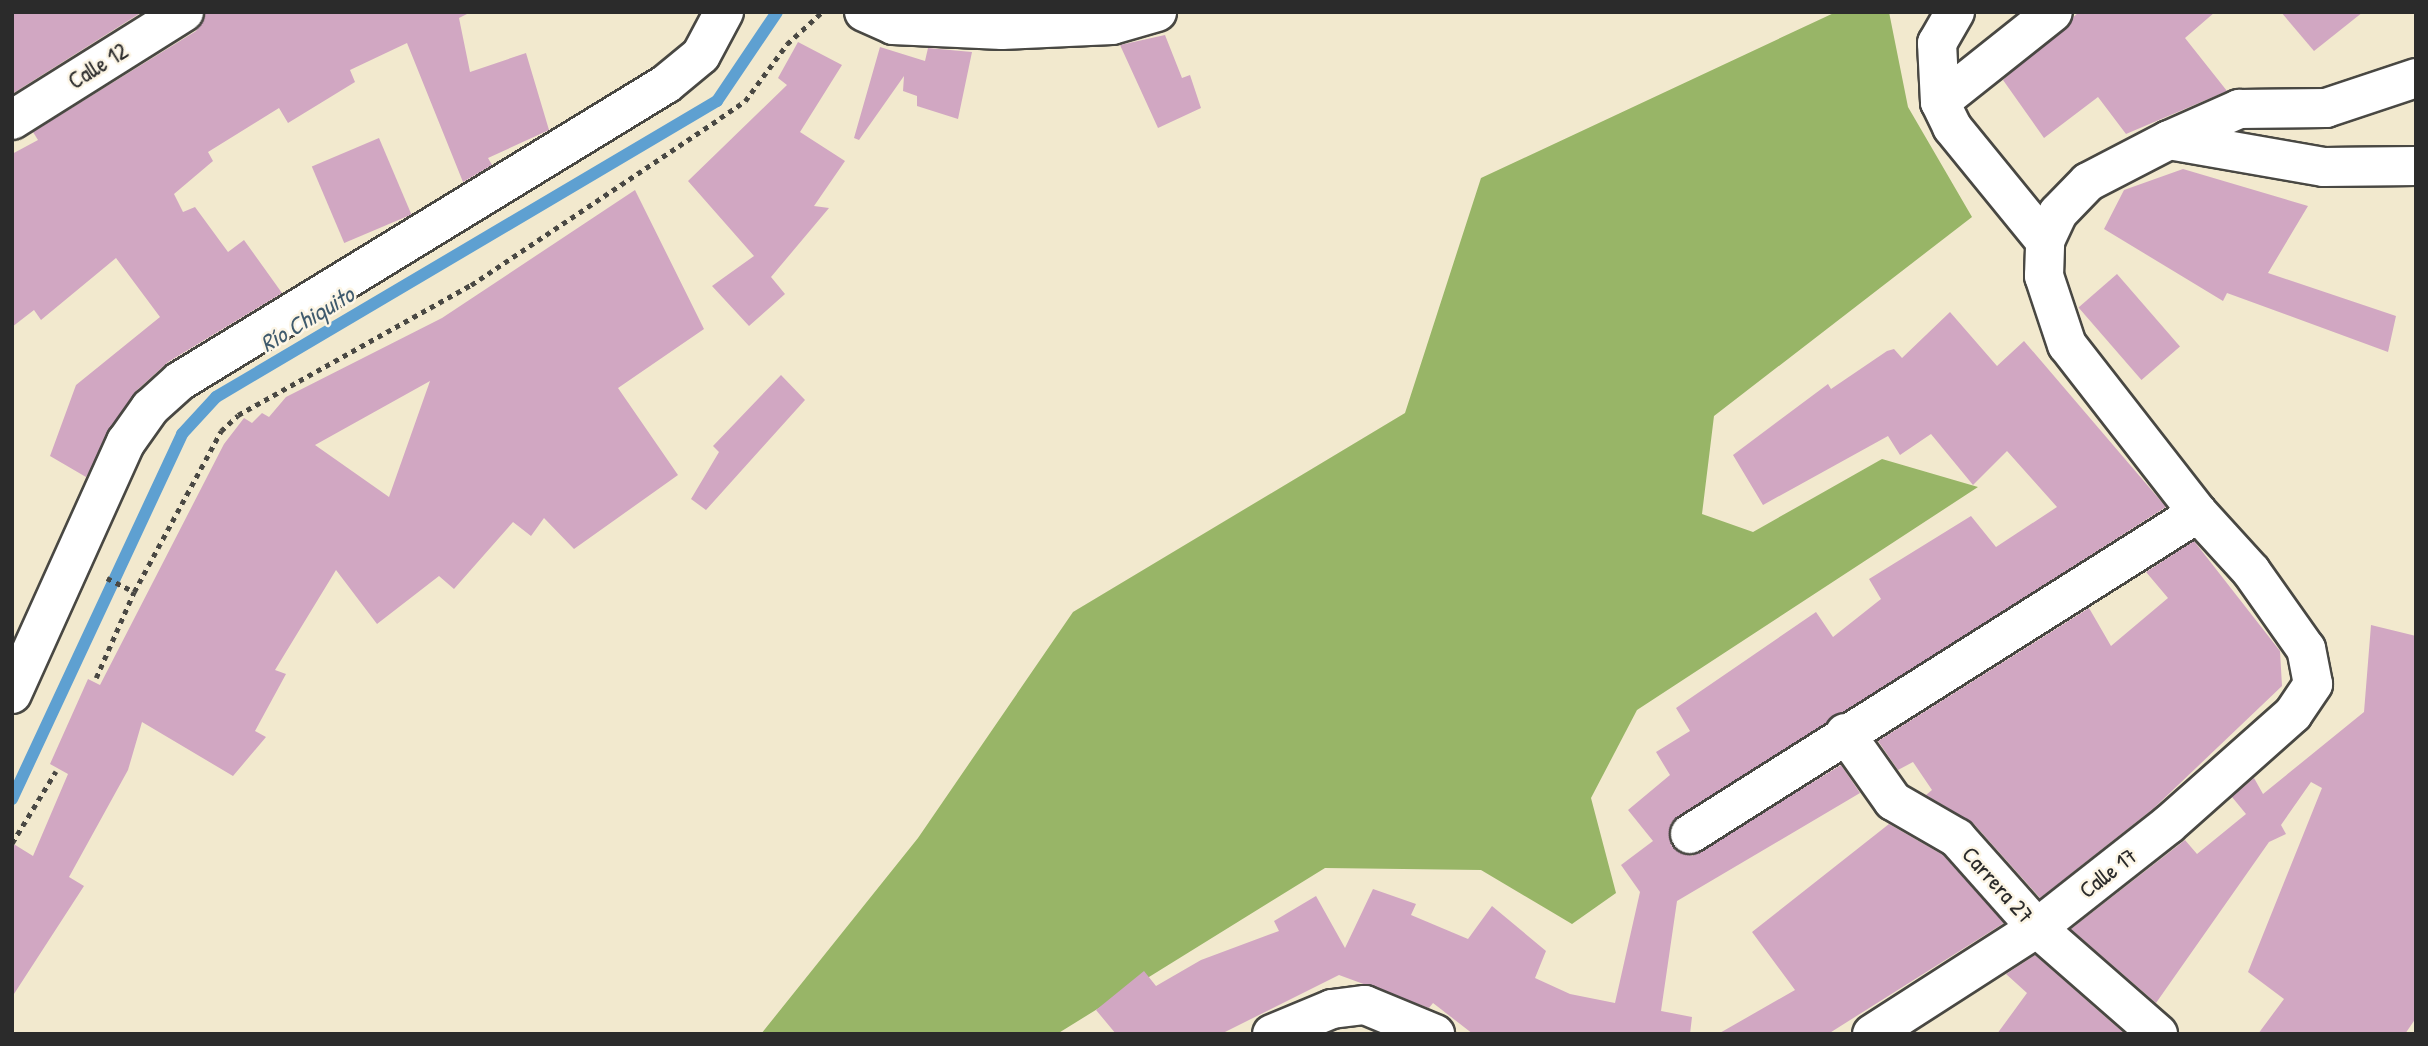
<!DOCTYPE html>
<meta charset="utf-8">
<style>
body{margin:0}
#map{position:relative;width:2428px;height:1046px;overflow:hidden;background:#f2e9ce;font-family:"Patrick Hand",sans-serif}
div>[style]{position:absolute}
.forest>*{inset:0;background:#98b567}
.stream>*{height:12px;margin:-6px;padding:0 6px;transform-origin:6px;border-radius:6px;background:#5ea0d1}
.building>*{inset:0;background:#d1a7c2;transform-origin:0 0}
.path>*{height:4.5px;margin-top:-2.25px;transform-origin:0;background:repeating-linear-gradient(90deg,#494843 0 5px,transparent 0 10px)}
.roads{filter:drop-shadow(2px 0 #494843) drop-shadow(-2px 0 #494843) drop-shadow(0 2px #494843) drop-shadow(0 -2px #494843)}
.minor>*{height:38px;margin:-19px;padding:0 19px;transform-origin:19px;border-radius:19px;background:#fff}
span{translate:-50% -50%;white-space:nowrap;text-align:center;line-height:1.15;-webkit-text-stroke:5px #fcf5e5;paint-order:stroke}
.street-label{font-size:23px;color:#2b2b2b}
.water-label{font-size:24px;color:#3f5a6d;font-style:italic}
.frame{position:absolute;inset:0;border:14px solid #2b2b2b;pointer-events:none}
</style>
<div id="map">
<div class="forest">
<i style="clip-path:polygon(1836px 12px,1889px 12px,1908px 107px,1972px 217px,1714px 416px,1702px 514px,1753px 532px,1882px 459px,1978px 487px,1637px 710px,1591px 798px,1616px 893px,1572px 924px,1481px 870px,1325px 868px,1057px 1034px,761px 1034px,918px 838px,1073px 612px,1405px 413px,1481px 178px)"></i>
</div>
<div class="stream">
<i style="left:12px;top:799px;width:403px;rotate:-65deg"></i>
<i style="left:182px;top:434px;width:50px;rotate:-47.4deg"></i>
<i style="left:216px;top:397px;width:582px;rotate:-30.58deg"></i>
<i style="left:717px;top:101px;width:107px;rotate:-56deg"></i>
</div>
<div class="building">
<i style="clip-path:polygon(12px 12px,142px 12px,12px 94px)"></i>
<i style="clip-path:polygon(206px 12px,471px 12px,459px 18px,470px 72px,526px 53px,549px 130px,488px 158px,492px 165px,463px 182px,407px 43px,350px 70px,355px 82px,288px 123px,279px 108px,208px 152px,213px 161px,174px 194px,183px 212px,195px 207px,228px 252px,244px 240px,282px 293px,168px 362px,135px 392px,86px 477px,50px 456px,76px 385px,160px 317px,116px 258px,41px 320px,34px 310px,12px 327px,12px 154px,38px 140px,33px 132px,196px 31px)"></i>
<i style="clip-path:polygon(2079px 12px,2215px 12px,2185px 38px,2227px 91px,2126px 134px,2098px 97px,2044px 138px,2003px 80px)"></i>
<i style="clip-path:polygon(2281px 12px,2363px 12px,2314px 51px)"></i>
<i style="clip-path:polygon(1165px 35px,1182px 78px,1190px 75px,1201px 108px,1158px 128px,1120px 45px)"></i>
<i style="clip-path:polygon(798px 42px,842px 65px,800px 132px,845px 161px,814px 206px,829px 208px,771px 277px,785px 294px,749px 326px,712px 286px,754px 256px,688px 181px,787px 85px,778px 78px)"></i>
<i style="clip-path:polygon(880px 47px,925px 61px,928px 48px,972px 52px,958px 119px,917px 106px,917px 96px,903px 91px,904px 76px,859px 140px,854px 138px)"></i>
<i style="left:379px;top:138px;width:83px;height:73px;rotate:67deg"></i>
<i style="clip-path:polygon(2183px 169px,2308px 206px,2268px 273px,2396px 316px,2388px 352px,2227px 293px,2223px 301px,2104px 229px,2124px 190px)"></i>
<i style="clip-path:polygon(evenodd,635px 190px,704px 329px,618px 388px,678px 475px,574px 549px,544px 518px,531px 536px,513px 522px,454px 589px,439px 576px,377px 624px,336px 570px,275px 670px,286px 674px,255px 731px,266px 737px,233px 776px,142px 722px,128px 770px,69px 877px,84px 886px,12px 997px,12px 843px,33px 856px,68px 774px,50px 764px,88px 679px,100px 685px,224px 444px,244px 418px,252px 423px,262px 413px,269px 417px,286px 397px,442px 318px,635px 190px,430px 381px,389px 497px,315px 445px,430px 381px)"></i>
<i style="left:2117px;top:274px;width:96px;height:51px;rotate:49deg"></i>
<i style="clip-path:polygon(1950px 312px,1997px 366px,2024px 341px,2166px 507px,1671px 823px,1671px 845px,1692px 856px,1841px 765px,1860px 793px,1677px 901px,1661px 1011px,1692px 1017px,1690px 1034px,1473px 1034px,1433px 1003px,1429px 1008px,1339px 975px,1221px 1034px,1116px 1034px,1096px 1010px,1144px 971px,1156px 986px,1201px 960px,1279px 931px,1274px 921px,1316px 896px,1345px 948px,1373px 889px,1416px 904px,1411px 915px,1468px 939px,1492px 906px,1546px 951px,1535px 978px,1570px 994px,1615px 1003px,1640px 892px,1621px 865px,1653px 841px,1628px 810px,1670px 775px,1656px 752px,1690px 731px,1676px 708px,1816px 612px,1833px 637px,1881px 599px,1869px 579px,1971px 516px,1996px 547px,2057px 507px,2007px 451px,1973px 485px,1931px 434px,1900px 455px,1888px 436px,1763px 505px,1733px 455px,1828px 384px,1831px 389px,1887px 351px,1894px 349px,1902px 358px)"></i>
<i style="clip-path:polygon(781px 375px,805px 400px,706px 510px,691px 499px,719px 452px,713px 446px)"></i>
<i style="clip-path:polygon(2194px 541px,2280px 651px,2282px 686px,2154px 808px,2040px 898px,1973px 823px,1926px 795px,1932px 790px,1913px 762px,1898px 770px,1878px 741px,2089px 608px,2111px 646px,2168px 598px,2146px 572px)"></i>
<i style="clip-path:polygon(2371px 625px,2416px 636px,2416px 1018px,2405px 1034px,2258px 1034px,2284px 999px,2248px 972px,2322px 788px,2311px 782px,2281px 825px,2286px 834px,2269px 842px,2156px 1003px,2071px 929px,2185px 840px,2197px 854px,2246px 814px,2232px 797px,2254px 778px,2263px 794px,2364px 712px)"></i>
<i style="clip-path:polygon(1889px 824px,1943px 855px,2004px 923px,1828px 1034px,1718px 1034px,1795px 990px,1752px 932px)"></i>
<i style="clip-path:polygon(2035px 955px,2125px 1034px,1997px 1034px,2027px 993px,2006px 974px)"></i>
</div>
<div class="path">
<i style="left:107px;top:578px;width:30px;rotate:27deg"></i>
<i style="left:96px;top:678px;width:94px;rotate:-66.2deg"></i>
<i style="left:134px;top:592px;width:183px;rotate:-61.6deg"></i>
<i style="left:221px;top:431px;width:23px;rotate:-43deg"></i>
<i style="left:238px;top:415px;width:267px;rotate:-29.2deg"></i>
<i style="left:471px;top:285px;width:300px;rotate:-33.8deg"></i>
<i style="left:720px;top:118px;width:30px;rotate:-34deg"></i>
<i style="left:745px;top:101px;width:71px;rotate:-53.6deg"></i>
<i style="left:787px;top:44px;width:47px;rotate:-42.4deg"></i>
<i style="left:12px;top:843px;width:84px;rotate:-58.6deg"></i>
</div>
<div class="roads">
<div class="minor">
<i style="left:864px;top:12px;width:32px;rotate:24deg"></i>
<i style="left:893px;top:25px;width:109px;rotate:2.6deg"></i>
<i style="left:1002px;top:30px;width:110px;rotate:-2.6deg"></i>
<i style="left:1112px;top:25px;width:47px;rotate:-16.1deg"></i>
<i style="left:1955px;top:12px;width:36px;rotate:120deg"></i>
<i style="left:1937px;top:43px;width:59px;rotate:87.1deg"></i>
<i style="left:1940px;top:102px;width:28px;rotate:64deg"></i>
<i style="left:1952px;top:127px;width:147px;rotate:50.8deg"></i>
<i style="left:1940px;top:102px;width:144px;rotate:-38.5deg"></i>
<i style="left:12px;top:120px;width:203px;rotate:-32.1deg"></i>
<i style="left:2169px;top:140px;width:77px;rotate:-23.9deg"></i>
<i style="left:2239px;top:109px;width:87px;rotate:-0.7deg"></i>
<i style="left:2326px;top:108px;width:95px;rotate:-18.4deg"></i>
<i style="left:12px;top:694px;width:277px;rotate:-65.7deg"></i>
<i style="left:126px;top:442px;width:42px;rotate:-54.8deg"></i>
<i style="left:150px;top:408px;width:40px;rotate:-42deg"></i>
<i style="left:180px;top:381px;width:570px;rotate:-31.43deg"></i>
<i style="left:666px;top:84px;width:45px;rotate:-39.6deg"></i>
<i style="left:701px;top:55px;width:49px;rotate:-61.9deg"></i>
<i style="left:1845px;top:733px;width:83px;rotate:54.8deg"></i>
<i style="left:1893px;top:801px;width:74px;rotate:30deg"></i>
<i style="left:1957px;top:838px;width:120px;rotate:48.4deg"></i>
<i style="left:2037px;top:928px;width:161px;rotate:41.2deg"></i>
<i style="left:1690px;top:834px;width:601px;rotate:-32.29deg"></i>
<i style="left:1272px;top:1034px;width:65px;rotate:-22.6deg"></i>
<i style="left:1332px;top:1009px;width:33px;rotate:-7deg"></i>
<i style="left:1365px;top:1005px;width:76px;rotate:22.5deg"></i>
<i style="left:1872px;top:1034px;width:196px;rotate:-32.7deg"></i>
<i style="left:2037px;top:928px;width:167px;rotate:-38.2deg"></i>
<i style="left:2168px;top:825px;width:167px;rotate:-41.6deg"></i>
<i style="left:2293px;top:714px;width:36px;rotate:-56deg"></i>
<i style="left:2313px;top:684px;width:36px;rotate:-101deg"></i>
<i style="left:2306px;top:649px;width:95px;rotate:-125.2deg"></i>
<i style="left:2251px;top:571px;width:79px;rotate:-132.4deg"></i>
<i style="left:2198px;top:513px;width:213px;rotate:-127.9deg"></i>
<i style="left:2067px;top:345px;width:73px;rotate:-108.4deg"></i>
<i style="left:2044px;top:276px;width:35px;rotate:-88deg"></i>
<i style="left:2045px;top:241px;width:31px;rotate:-65deg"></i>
<i style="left:2058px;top:213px;width:43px;rotate:-45.9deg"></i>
<i style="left:2088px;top:182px;width:91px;rotate:-27.4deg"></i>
<i style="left:2169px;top:140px;width:157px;rotate:9.9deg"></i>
<i style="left:2324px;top:167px;width:92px;rotate:-0.6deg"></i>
</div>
</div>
<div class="street-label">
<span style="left:98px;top:66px;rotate:-32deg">Calle 12</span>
<span style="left:2108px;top:873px;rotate:-38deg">Calle 17</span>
<span style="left:1998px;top:885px;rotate:48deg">Carrera 27</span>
</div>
<div class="water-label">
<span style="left:307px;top:319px;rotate:-31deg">Río Chiquito</span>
</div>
<div class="frame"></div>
</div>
